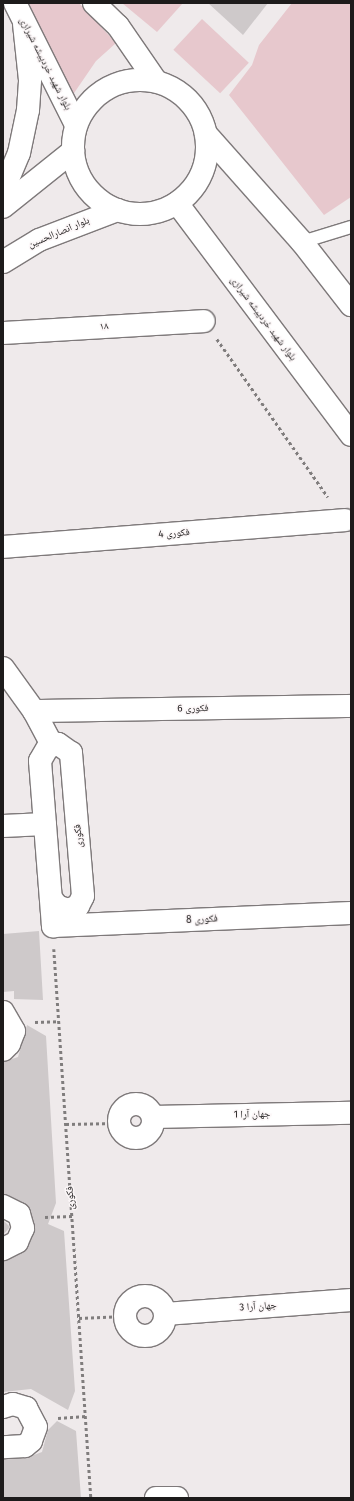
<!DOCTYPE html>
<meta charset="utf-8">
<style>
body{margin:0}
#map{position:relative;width:354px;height:1501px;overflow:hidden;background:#efeaeb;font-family:"Fira Sans","Noto Naskh Arabic",sans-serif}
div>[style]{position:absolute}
.green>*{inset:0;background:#e7c8cd;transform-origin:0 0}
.building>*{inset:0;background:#cec9ca}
.path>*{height:2.5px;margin-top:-1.25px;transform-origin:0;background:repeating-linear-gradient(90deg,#807d7d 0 3px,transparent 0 6px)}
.roads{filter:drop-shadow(1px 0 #7e797a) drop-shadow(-1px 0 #7e797a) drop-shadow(0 1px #7e797a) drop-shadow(0 -1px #7e797a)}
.service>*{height:12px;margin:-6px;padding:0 6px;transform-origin:6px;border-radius:6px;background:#fff}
.minor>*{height:22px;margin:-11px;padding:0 11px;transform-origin:11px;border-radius:11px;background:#fff}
.minor>.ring{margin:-11px;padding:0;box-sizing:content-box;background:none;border:22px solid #fff;border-radius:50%}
.tertiary>*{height:22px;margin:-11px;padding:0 11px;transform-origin:11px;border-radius:11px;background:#fff}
.tertiary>.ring{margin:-11px;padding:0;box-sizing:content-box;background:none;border:22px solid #fff;border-radius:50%}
.secondary>*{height:22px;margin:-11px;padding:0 11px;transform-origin:11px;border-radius:11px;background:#fff}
span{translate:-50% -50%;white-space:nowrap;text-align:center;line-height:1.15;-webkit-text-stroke:3px #fcf7f8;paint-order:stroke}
.street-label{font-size:10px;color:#1d1b1b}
.frame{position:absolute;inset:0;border:4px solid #1d1b1b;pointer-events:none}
</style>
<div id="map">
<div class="green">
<i style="clip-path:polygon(29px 3px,79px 3px,116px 43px,96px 61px,70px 99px)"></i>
<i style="clip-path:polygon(122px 3px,183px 3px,157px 32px)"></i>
<i style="clip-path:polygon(292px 3px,351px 3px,351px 197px,324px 215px,229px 95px,252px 65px,259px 45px)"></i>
<i style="left:202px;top:19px;width:64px;height:42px;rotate:43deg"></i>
</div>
<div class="building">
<i style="clip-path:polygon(208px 3px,268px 3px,243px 35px)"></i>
<i style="clip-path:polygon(39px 931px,43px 1000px,14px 999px,14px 991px,3px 992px,3px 934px)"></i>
<i style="clip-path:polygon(27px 1025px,46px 1036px,56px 1203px,48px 1224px,64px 1231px,75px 1391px,68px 1410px,31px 1389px,3px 1392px,3px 1261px,28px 1247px,35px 1225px,28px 1206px,3px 1194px,3px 1062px,18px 1057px)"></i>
<i style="clip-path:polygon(3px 1220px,10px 1227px,3px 1235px)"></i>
<i style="clip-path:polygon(57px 1421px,76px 1431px,81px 1498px,3px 1498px,3px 1459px,26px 1458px,42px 1452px,48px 1430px)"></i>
</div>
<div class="path">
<i style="left:217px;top:339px;width:193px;rotate:54.9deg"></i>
<i style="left:54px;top:949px;width:550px;rotate:86.14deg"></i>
<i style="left:35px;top:1022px;width:24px;rotate:-2deg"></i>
<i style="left:66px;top:1124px;width:52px;rotate:-1.1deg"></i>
<i style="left:45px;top:1217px;width:27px;rotate:-2deg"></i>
<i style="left:79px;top:1318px;width:46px;rotate:-2.5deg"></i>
<i style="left:58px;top:1418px;width:28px;rotate:-4deg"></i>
</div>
<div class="roads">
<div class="service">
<i style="left:302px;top:242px;width:51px;rotate:-17deg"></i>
</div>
<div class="minor">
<i style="left:3px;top:333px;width:201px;rotate:-3.4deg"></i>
<i style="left:3px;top:547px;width:343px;rotate:-4.5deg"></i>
<i style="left:3px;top:668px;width:53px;rotate:54.2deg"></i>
<i style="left:34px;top:711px;width:38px;rotate:62deg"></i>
<i style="left:34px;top:711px;width:317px;rotate:-0.9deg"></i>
<i style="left:3px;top:826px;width:42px;rotate:-2.7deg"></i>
<i style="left:51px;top:898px;width:10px;rotate:53deg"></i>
<i style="left:57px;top:906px;width:12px;rotate:20deg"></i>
<i style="left:68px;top:910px;width:11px;rotate:-22deg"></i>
<i style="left:78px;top:906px;width:11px;rotate:-63deg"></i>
<i style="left:83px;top:896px;width:144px;rotate:-94.8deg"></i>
<i style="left:71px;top:753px;width:16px;rotate:-145deg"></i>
<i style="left:58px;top:744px;width:10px;rotate:163deg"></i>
<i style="left:48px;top:747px;width:16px;rotate:120deg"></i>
<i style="left:40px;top:761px;width:166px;rotate:85.5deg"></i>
<i style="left:53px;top:926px;width:298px;rotate:-2.5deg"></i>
<i style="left:3px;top:1012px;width:22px;rotate:60deg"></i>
<i style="left:14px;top:1031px;width:14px;rotate:111deg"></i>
<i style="left:9px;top:1044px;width:8px;rotate:135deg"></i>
<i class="ring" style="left:119px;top:1104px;width:12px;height:12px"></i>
<i style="left:153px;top:1117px;width:198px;rotate:-1.2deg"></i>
<i style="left:3px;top:1206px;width:18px;rotate:27deg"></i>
<i style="left:19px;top:1214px;width:15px;rotate:74deg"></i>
<i style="left:23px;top:1228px;width:15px;rotate:113deg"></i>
<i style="left:17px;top:1242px;width:16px;rotate:153deg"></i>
<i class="ring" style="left:125px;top:1296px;width:18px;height:18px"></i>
<i style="left:165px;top:1314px;width:187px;rotate:-4.3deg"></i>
<i style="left:3px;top:1407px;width:10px;rotate:-17deg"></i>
<i style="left:13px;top:1404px;width:14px;rotate:17deg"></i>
<i style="left:26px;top:1408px;width:21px;rotate:62deg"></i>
<i style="left:36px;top:1427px;width:15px;rotate:110deg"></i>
<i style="left:31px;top:1441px;width:8px;rotate:140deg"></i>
<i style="left:25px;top:1446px;width:22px;rotate:177deg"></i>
<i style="left:156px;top:1498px;width:21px"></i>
</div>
<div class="tertiary">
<i style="left:15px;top:3px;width:136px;rotate:63.4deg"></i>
<i style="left:94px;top:3px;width:33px;rotate:44deg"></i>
<i style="left:118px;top:26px;width:67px;rotate:55.4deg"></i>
<i class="ring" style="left:73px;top:80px;width:112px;height:112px"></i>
<i style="left:206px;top:134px;width:144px;rotate:48.4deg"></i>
<i style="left:302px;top:242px;width:80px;rotate:52.1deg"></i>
<i style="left:177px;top:203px;width:290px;rotate:53.1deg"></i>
</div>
<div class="secondary">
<i style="left:3px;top:191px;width:41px;rotate:-67.2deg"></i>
<i style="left:19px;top:153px;width:44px;rotate:-78.2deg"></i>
<i style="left:28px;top:110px;width:30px;rotate:-86deg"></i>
<i style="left:30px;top:80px;width:56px;rotate:-96.1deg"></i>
<i style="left:3px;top:207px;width:90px;rotate:-38.7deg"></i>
<i style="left:3px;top:262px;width:42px;rotate:-31.4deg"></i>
<i style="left:39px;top:240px;width:84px;rotate:-21deg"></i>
</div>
</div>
<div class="street-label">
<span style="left:45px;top:64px;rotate:63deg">بلوار شهید خردپیشه شیرازی</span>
<span style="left:59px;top:233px;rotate:-23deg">بلوار انصارالحسین</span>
<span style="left:263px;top:319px;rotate:53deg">بلوار شهید خردپیشه شیرازی</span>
<span style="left:104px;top:327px;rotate:-4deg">۱۸</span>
<span style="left:174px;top:534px;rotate:-5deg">فکوری 4</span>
<span style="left:193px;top:709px;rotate:-1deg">فکوری 6</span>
<span style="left:79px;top:836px;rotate:-95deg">فکوری</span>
<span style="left:202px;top:920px;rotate:-3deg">فکوری 8</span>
<span style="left:252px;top:1115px;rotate:-1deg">جهان آرا 1</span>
<span style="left:71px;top:1198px;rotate:-94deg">فکوری</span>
<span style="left:258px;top:1307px;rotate:-4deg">جهان آرا 3</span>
</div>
<div class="frame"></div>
</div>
